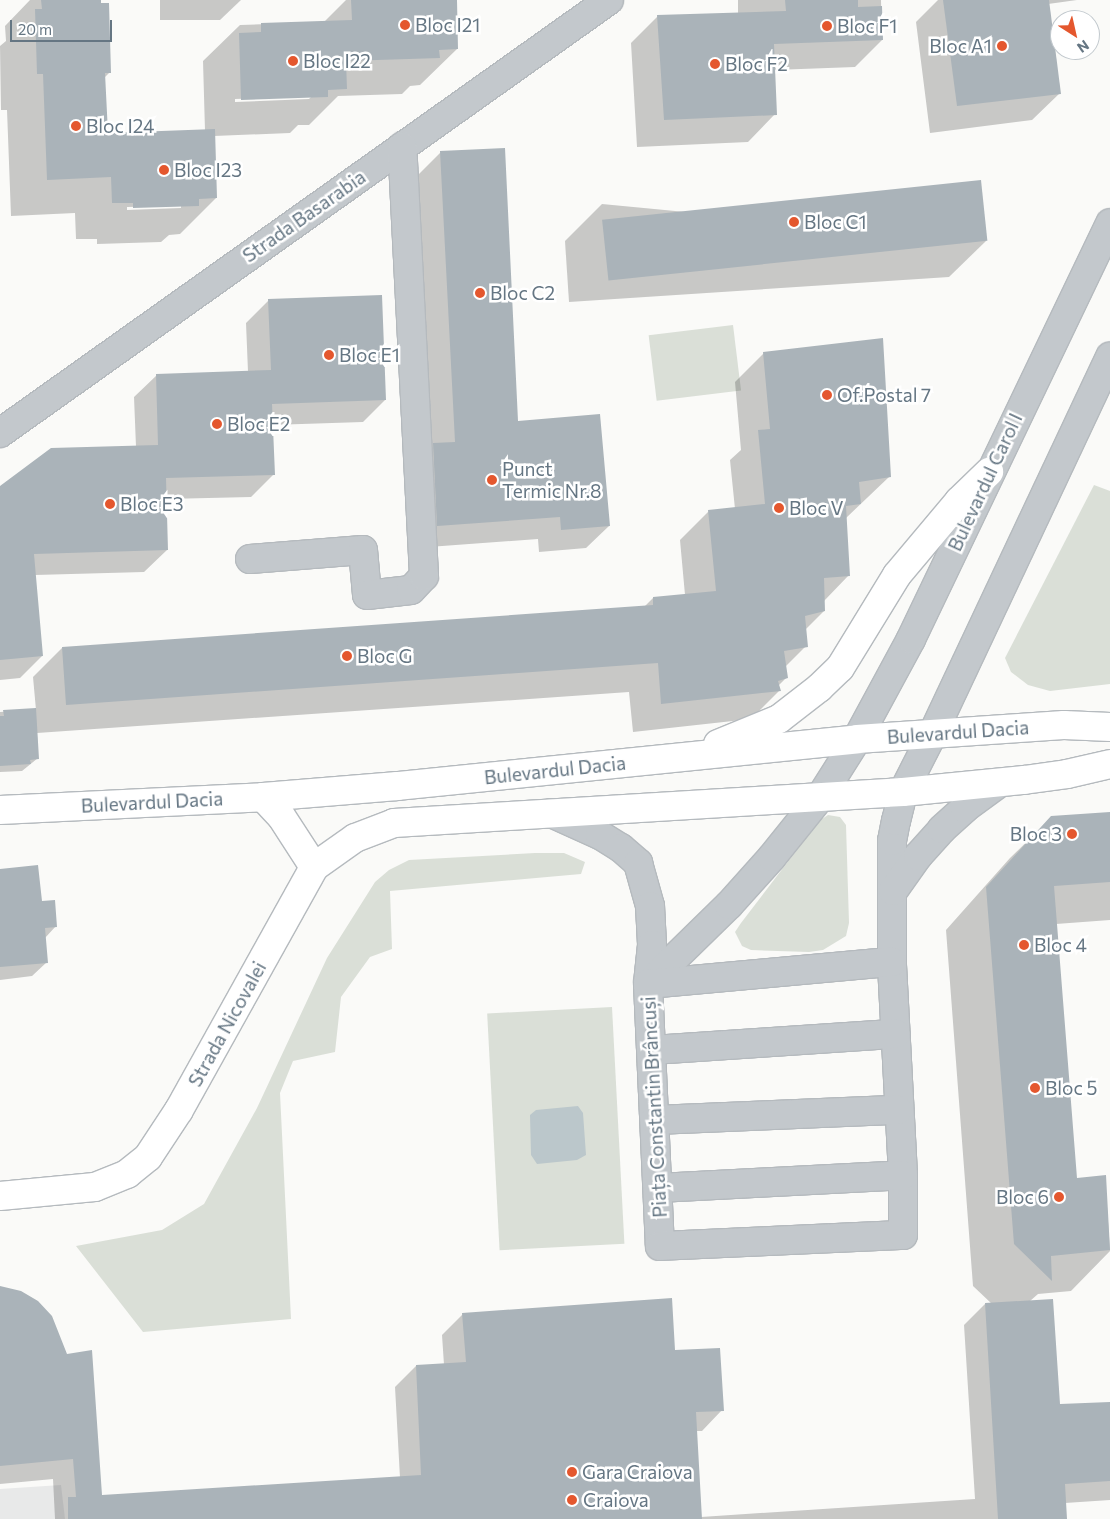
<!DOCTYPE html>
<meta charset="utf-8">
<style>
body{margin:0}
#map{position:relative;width:1110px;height:1519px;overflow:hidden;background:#fafaf8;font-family:Commissioner,sans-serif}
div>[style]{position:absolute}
.built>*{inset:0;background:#e8e9e9}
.green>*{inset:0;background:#dadfd7;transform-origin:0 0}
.water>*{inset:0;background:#bbc7cb}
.shadow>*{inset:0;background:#0003}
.building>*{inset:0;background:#aab3b9;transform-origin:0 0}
.roads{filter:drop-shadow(1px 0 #b5babe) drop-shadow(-1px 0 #b5babe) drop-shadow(0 1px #b5babe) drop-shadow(0 -1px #b5babe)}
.minor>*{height:28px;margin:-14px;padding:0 14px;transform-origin:14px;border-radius:14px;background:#c3c8cc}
.major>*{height:28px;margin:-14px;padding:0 14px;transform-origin:14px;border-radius:14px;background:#fff}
.dots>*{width:14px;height:14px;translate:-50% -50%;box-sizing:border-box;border:2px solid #fff;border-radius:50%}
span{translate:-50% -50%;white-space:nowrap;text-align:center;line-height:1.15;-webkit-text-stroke:5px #fff;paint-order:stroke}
.poi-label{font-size:19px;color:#657683}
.left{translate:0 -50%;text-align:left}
.right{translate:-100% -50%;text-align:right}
.street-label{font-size:19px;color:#657683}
.north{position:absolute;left:1050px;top:10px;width:50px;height:50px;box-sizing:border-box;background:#fff;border:1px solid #c1c8cd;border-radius:50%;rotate:145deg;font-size:14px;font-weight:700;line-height:20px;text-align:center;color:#657683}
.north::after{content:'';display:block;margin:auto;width:18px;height:22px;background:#e4572e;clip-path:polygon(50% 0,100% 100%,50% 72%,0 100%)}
.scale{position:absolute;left:10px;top:20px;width:102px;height:22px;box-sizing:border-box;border:2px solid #657683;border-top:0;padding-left:6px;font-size:15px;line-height:18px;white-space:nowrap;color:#657683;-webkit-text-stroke:4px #fff;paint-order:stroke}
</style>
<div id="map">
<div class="built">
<i style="clip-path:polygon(61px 1485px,65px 1519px,0 1519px,0 1489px)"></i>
</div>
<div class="green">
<i style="left:733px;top:325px;width:66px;height:85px;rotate:83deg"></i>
<i style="clip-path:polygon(1094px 485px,1110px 491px,1110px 684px,1050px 691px,1028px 685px,1011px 672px,1005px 658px)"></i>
<i style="clip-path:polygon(828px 815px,840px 817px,846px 825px,849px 923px,846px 936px,823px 950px,809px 952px,751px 950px,742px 946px,735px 932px,741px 923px,819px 821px)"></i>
<i style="clip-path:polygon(535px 853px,564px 853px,585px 862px,581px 874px,390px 891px,392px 949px,370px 957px,341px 997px,335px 1052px,293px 1061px,280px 1093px,291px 1319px,143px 1332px,76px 1246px,162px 1230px,204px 1204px,257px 1108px,327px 958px,375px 882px,389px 870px,409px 860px)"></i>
<i style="left:612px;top:1007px;width:237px;height:125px;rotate:87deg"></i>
</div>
<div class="water">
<i style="clip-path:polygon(578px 1106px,583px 1113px,586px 1155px,577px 1160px,537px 1164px,531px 1155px,530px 1115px,536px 1110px)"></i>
</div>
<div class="shadow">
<i style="clip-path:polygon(evenodd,30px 0,100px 0,110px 72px,104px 78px,107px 134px,205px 131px,203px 61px,240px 25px,324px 22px,346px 0,455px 0,457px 49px,420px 85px,410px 86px,402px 94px,338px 96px,309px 125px,298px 125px,290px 133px,214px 136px,216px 198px,180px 234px,169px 235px,161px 242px,97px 244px,97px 239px,76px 239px,75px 213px,11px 216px,7px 110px,1px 110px,0 46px,6px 41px,5px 26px,30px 0,312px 96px,309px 99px,235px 102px,235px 99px,312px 96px,30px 0,181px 206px,181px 208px,127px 210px,127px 207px,181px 206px)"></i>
<i style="clip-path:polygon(160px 0,241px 0,220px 20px,160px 20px)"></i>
<i style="clip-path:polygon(738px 0,881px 0,882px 40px,855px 67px,774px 70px,775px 114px,748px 142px,637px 147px,631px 43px,658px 16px,738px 14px)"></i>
<i style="clip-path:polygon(938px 0,1077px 0,1048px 4px,1060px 93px,1032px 120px,930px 133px,916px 22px)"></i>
<i style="clip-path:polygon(441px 152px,517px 423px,609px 526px,586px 548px,539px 552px,538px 539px,415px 548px,411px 467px,432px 446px,418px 175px)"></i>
<i style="clip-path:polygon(602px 204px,986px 241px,949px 277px,569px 302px,565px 241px)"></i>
<i style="clip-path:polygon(269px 300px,385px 400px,363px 422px,271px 425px,273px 475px,251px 497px,166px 499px,167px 550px,144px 572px,35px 575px,42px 656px,20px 678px,0 680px,0 487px,136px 447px,134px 397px,157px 375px,248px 372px,246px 323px)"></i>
<i style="clip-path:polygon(764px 353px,889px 477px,846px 518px,849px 575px,824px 601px,824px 611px,805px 630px,806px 646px,785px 667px,787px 677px,778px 686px,780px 690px,751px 719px,633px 732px,629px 692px,37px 733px,38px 758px,22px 771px,0 772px,0 712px,36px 710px,33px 677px,62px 648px,644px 607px,653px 598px,685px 595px,680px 540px,709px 511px,735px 509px,730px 460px,741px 450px,735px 382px)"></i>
<i style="clip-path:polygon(1110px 813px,1110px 920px,1056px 924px,1076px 1179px,1105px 1176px,1110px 1251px,1071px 1291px,1038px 1294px,1030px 1301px,1059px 1405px,1110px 1403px,1110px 1500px,1065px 1503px,1066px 1519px,55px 1519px,53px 1479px,0 1484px,0 1288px,101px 1496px,400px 1478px,395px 1387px,416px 1366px,444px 1365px,442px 1335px,463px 1314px,674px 1352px,722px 1410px,702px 1431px,696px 1431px,701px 1517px,975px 1499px,964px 1325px,985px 1304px,992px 1304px,973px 1286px,946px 930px,1010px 858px,1052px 817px)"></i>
<i style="clip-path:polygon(0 870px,41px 902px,56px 926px,45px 938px,47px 962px,32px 976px,0 980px)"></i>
</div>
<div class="building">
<i style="clip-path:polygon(41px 0,101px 0,101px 3px,109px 3px,111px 73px,105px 73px,108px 133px,215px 129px,217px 198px,199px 199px,199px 206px,133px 208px,133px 203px,112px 203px,111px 177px,47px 180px,43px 74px,37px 74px,35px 9px,42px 9px)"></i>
<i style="clip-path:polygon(351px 0,457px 0,458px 49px,439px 50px,440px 58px,346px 61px,347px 89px,328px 90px,328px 97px,241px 100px,239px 33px,261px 32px,261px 23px,352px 20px)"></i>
<i style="clip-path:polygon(785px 0,858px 0,858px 7px,882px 6px,883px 40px,774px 44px,777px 115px,664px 120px,657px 15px,786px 11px)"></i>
<i style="clip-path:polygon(943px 0,1049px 0,1061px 94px,957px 106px)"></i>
<i style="clip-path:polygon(505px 148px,518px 421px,600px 414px,610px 526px,561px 530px,560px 517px,437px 526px,433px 443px,455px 442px,440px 151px)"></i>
<i style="left:981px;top:180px;width:61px;height:381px;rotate:84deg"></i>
<i style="clip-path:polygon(382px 295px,386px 400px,272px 404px,275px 475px,166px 478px,168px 550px,34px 554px,43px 656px,0 660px,0 486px,51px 448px,158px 445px,156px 374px,271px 370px,268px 299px)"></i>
<i style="clip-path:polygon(883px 338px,891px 477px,859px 482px,861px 504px,846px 506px,850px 576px,824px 578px,825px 611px,805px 616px,808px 647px,784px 651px,788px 678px,778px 681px,781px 691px,661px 704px,658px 663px,66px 705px,62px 647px,653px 605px,653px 597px,716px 591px,708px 510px,765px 504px,758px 430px,770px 429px,763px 352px)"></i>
<i style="clip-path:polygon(36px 708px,39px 759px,30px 760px,31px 764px,0 766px,0 716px,4px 716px,3px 710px)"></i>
<i style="clip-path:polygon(1110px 812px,1110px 882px,1054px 886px,1077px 1178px,1106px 1175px,1110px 1250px,1051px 1256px,1052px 1281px,1014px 1244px,986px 887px,1051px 816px)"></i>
<i style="clip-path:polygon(38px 865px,42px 901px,55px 900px,57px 927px,45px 928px,48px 963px,0 967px,0 869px)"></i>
<i style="clip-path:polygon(0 1286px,21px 1291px,38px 1301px,52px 1316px,67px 1354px,92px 1350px,102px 1495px,421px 1475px,416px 1365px,466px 1362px,462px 1313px,672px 1298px,675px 1350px,720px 1348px,724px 1411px,696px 1412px,702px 1519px,68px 1519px,68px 1497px,76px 1497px,73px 1459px,0 1466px)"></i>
<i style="clip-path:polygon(1053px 1299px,1060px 1404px,1110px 1402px,1110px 1481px,1065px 1484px,1067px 1519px,998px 1519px,985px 1303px)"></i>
</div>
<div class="roads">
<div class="minor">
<i style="left:0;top:433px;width:747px;rotate:-35.41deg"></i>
<i style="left:250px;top:559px;width:113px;rotate:-4.6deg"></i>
<i style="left:363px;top:550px;width:45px;rotate:84.9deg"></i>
<i style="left:367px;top:595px;width:44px;rotate:-6.5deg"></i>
<i style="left:411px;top:590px;width:19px;rotate:-47deg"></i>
<i style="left:424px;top:576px;width:430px;rotate:-92.9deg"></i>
<i style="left:551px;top:813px;width:54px;rotate:24.2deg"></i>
<i style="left:600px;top:835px;width:25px;rotate:32deg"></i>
<i style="left:621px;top:848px;width:23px;rotate:41deg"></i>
<i style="left:638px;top:863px;width:45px;rotate:74.4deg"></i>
<i style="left:650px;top:906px;width:39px;rotate:87deg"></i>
<i style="left:652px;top:945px;width:39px;rotate:96deg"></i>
<i style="left:648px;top:984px;width:262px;rotate:87.4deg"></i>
<i style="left:660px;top:1246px;width:243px;rotate:-2.6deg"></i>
<i style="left:903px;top:1235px;width:60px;rotate:-90deg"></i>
<i style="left:903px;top:1175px;width:213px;rotate:-93deg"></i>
<i style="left:892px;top:962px;width:121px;rotate:-90deg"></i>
<i style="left:892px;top:841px;width:20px;rotate:-79deg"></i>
<i style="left:896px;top:821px;width:30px;rotate:-76deg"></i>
<i style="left:903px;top:792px;width:66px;rotate:-63deg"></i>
<i style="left:933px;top:733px;width:416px;rotate:-64.8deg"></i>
<i style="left:893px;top:891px;width:43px;rotate:-54.5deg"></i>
<i style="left:918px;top:856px;width:36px;rotate:-48deg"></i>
<i style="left:942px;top:829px;width:31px;rotate:-42deg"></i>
<i style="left:965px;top:808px;width:42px;rotate:-36.3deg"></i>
<i style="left:648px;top:984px;width:113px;rotate:-44.3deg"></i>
<i style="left:729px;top:905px;width:64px;rotate:-48.1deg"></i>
<i style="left:772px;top:857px;width:78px;rotate:-51.2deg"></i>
<i style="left:821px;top:796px;width:67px;rotate:-57.7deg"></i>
<i style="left:857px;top:739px;width:114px;rotate:-61.6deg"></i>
<i style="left:911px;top:639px;width:461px;rotate:-64.4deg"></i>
<i style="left:648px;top:984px;width:245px;rotate:-5.2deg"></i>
<i style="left:652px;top:1050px;width:244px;rotate:-3.8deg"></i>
<i style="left:655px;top:1120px;width:243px;rotate:-2.4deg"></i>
<i style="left:658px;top:1188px;width:245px;rotate:-3deg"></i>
</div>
<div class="major">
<i style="left:718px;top:744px;width:66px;rotate:-22.3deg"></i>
<i style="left:779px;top:719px;width:51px;rotate:-37.8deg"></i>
<i style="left:819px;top:688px;width:29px;rotate:-44deg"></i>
<i style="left:840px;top:668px;width:109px;rotate:-58.5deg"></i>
<i style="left:897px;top:575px;width:97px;rotate:-50deg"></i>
<i style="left:959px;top:501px;width:42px;rotate:-44deg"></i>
<i style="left:263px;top:797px;width:26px;rotate:47deg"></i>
<i style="left:281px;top:816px;width:61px;rotate:57.1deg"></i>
<i style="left:0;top:810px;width:263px;rotate:-2.8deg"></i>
<i style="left:263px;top:797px;width:135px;rotate:-4.7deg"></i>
<i style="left:398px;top:786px;width:461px;rotate:-5.8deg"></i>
<i style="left:857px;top:739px;width:207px;rotate:-3.9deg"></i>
<i style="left:1064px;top:725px;width:46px;rotate:2.5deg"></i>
<i style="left:0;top:1196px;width:95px;rotate:-5.4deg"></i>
<i style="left:95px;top:1187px;width:35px;rotate:-22deg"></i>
<i style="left:127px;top:1174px;width:27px;rotate:-39deg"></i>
<i style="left:148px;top:1157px;width:56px;rotate:-56.6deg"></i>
<i style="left:179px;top:1110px;width:278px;rotate:-60.9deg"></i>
<i style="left:314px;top:867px;width:50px;rotate:-35.3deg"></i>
<i style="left:355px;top:838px;width:42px;rotate:-21deg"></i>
<i style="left:394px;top:823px;width:510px;rotate:-3.49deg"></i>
<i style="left:903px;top:792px;width:122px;rotate:-5.7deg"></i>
<i style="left:1024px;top:780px;width:43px;rotate:-7.9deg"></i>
<i style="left:1067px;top:774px;width:44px;rotate:-13.1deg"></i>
</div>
</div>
<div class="dots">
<i style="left:405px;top:25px;background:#e4572e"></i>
<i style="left:827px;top:26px;background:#e4572e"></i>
<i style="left:1002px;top:46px;background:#e4572e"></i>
<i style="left:293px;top:61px;background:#e4572e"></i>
<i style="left:715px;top:64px;background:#e4572e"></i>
<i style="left:76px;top:126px;background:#e4572e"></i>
<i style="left:164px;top:170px;background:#e4572e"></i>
<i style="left:794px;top:222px;background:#e4572e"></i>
<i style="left:480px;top:293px;background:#e4572e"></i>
<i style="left:329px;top:355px;background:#e4572e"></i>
<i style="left:827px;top:395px;background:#e4572e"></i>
<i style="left:217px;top:424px;background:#e4572e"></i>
<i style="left:492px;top:480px;background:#e4572e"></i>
<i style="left:110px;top:504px;background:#e4572e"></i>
<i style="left:779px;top:508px;background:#e4572e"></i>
<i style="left:347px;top:656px;background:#e4572e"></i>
<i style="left:1072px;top:834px;background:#e4572e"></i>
<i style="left:1024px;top:945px;background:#e4572e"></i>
<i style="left:1035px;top:1088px;background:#e4572e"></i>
<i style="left:1059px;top:1197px;background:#e4572e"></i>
<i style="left:572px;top:1472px;background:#e4572e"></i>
<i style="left:572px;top:1500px;background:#e4572e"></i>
</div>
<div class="poi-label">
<span class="left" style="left:415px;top:25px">Bloc I21</span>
<span class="left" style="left:837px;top:26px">Bloc F1</span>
<span class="right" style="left:992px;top:46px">Bloc A1</span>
<span class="left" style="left:303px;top:61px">Bloc I22</span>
<span class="left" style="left:725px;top:64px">Bloc F2</span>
<span class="left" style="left:86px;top:126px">Bloc I24</span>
<span class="left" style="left:174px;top:170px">Bloc I23</span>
<span class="left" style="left:804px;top:222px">Bloc C1</span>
<span class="left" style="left:490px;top:293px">Bloc C2</span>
<span class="left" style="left:339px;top:355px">Bloc E1</span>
<span class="left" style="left:837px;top:395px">Of.Postal 7</span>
<span class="left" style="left:227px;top:424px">Bloc E2</span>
<span class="left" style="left:502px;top:480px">Punct<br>Termic Nr.8</span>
<span class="left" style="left:120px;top:504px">Bloc E3</span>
<span class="left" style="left:789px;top:508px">Bloc V</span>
<span class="left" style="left:357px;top:656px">Bloc G</span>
<span class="right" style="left:1062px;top:834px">Bloc 3</span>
<span class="left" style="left:1034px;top:945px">Bloc 4</span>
<span class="left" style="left:1045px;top:1088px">Bloc 5</span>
<span class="right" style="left:1049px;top:1197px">Bloc 6</span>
<span class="left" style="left:582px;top:1472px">Gara Craiova</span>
<span class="left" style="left:583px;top:1500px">Craiova</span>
</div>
<div class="street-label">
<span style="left:304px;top:216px;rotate:-35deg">Strada Basarabia</span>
<span style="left:985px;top:482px;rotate:-65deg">Bulevardul Carol I</span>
<span style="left:958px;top:732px;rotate:-4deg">Bulevardul Dacia</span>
<span style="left:555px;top:770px;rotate:-6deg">Bulevardul Dacia</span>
<span style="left:152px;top:802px;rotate:-3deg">Bulevardul Dacia</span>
<span style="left:227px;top:1024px;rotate:-61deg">Strada Nicovalei</span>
<span style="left:654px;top:1107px;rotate:-93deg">Piața Constantin Brâncuși</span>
</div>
<div class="north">N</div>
<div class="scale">20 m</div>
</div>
